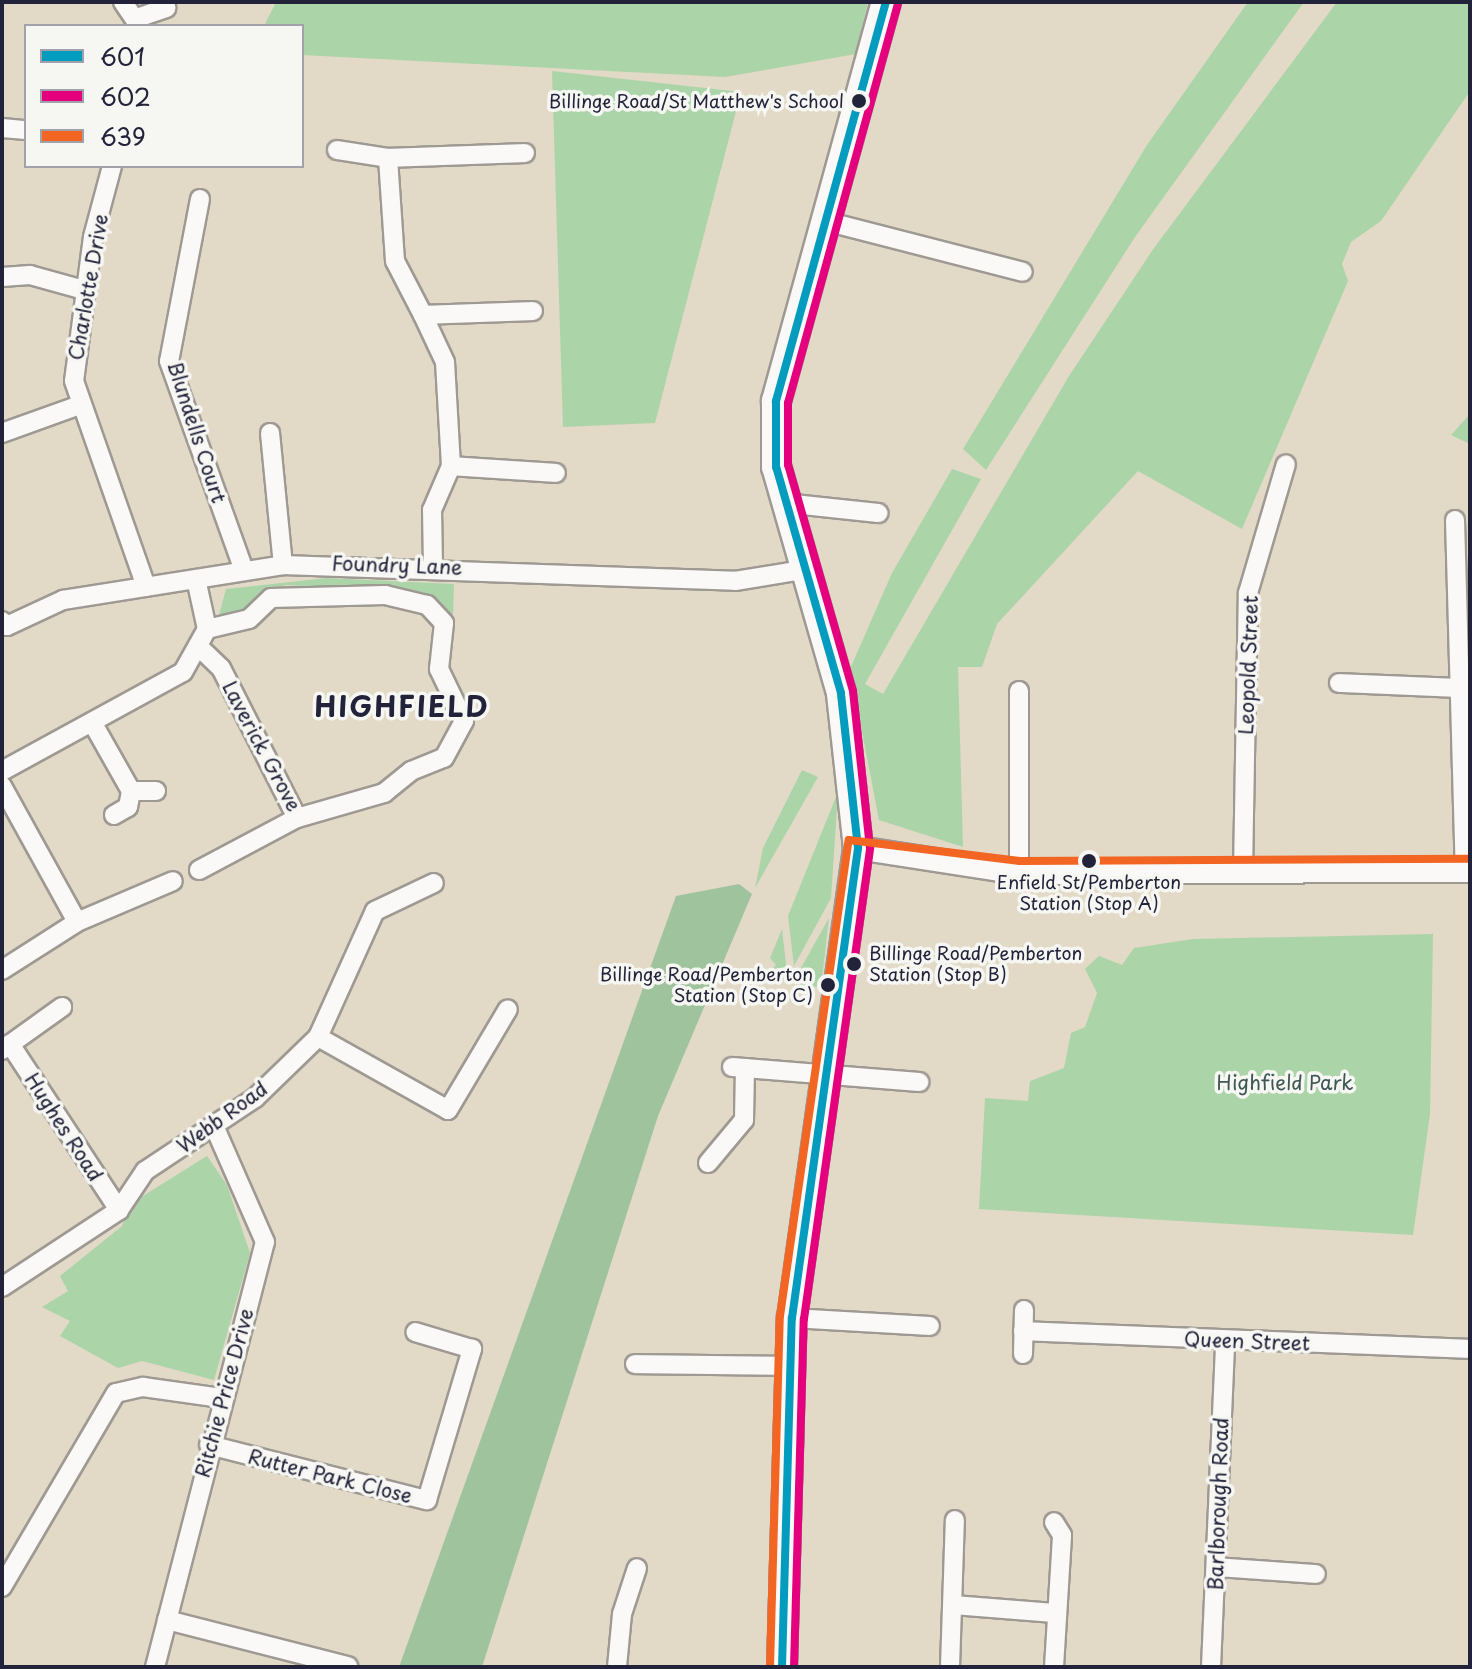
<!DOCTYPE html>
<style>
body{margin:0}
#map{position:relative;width:1472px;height:1669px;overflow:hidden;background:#e2d9c7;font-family:"Playpen Sans",sans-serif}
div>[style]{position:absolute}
.green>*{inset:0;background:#acd4a9}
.forest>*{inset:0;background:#9fc49d}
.roads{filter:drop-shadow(2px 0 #9e9992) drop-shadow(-2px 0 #9e9992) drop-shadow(0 2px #9e9992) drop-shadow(0 -2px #9e9992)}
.minor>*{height:18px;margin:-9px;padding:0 9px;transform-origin:9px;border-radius:9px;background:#fbf9f7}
.tertiary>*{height:22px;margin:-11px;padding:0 11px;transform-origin:11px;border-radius:11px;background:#fbf9f7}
.primary>*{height:28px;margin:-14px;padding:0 14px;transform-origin:14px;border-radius:14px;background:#fbf9f7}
.bus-1>*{height:8px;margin:-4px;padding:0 4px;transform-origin:4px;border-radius:4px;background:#039cbf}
.bus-2>*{height:8px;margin:-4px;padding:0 4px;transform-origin:4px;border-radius:4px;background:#e5007d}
.bus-3>*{height:8px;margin:-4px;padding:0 4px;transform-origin:4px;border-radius:4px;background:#f26522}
.dots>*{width:22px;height:22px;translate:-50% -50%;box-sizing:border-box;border:4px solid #f6f6f2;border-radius:50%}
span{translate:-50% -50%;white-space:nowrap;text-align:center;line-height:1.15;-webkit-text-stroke:7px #f6f6f2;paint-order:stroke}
.bus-label{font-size:18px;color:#22223b}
.right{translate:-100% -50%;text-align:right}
.left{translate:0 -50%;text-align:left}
.street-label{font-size:20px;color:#22223b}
.park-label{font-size:20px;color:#3e5654}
.district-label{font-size:28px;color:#22223b;font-weight:700;letter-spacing:2px}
.frame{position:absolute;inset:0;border:4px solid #22223b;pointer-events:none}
.legend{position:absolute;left:24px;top:24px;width:280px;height:144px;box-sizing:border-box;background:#f6f6f2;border:2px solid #a1a1a9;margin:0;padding:10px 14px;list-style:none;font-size:24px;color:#22223b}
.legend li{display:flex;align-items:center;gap:16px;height:40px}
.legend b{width:40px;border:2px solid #a1a1a9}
</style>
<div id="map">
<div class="green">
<i style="clip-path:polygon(276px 2px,868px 2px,856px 54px,725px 77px,302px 55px,302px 26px,264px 26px)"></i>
<i style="clip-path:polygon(1248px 2px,1304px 2px,1135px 237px,986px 470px,963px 449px,1147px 145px)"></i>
<i style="clip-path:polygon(1337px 2px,1470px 2px,1470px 91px,1381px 221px,1351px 242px,1342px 264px,1348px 281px,1242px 529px,1138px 471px,997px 624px,982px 667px,958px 667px,963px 847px,879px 820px,850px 669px,892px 573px,952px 469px,981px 479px,865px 684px,883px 694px,1069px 376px,1154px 248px)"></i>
<i style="clip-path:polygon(552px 71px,741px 92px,655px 423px,563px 427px)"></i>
<i style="clip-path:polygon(1470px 414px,1470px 444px,1451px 435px)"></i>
<i style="clip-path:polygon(327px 578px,454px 584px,453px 615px,423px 592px,285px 585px,238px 616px,219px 615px,226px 589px)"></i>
<i style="clip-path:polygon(802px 770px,818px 777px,755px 888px,763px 848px)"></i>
<i style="clip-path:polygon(838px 792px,831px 898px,794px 966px,788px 916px)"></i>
<i style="clip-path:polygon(829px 918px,821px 987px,796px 986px,797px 975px)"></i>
<i style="clip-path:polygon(782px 929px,787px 973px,782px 982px,761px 982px,776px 965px,770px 958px)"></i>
<i style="clip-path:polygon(1433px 934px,1430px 1114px,1413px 1235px,979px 1209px,985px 1098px,1028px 1101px,1030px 1081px,1064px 1068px,1071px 1033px,1085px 1027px,1097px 993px,1085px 969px,1099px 956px,1122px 965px,1134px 948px,1193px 939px)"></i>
<i style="clip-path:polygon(207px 1156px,227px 1185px,250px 1253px,214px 1380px,142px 1361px,118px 1368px,60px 1336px,70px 1321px,42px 1307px,68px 1291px,60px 1276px,122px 1226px,130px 1204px)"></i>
</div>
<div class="forest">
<i style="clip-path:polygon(739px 884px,752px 894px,658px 1116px,482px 1667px,399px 1667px,676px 896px)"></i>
</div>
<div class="roads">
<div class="minor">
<i style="left:123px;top:2px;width:29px;rotate:56deg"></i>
<i style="left:140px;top:17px;width:28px;rotate:-19deg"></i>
<i style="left:2px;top:128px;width:24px;rotate:5deg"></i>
<i style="left:337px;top:150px;width:52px;rotate:8.9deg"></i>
<i style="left:112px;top:166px;width:73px;rotate:105deg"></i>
<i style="left:93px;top:237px;width:145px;rotate:97.5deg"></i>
<i style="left:74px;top:381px;width:218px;rotate:70.7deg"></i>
<i style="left:200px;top:199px;width:165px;rotate:100.8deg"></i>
<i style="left:169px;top:361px;width:220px;rotate:70.3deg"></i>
<i style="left:825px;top:221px;width:204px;rotate:14.4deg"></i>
<i style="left:2px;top:277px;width:28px;rotate:-4deg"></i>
<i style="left:30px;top:275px;width:56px;rotate:15.5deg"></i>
<i style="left:423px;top:315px;width:61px;rotate:-117.4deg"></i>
<i style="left:395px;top:261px;width:103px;rotate:-93.9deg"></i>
<i style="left:388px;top:158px;width:137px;rotate:-2.1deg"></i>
<i style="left:2px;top:433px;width:80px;rotate:-19.8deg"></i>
<i style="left:270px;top:433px;width:133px;rotate:84.4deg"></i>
<i style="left:451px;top:466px;width:104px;rotate:-93.3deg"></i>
<i style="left:445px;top:362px;width:52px;rotate:-115.1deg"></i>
<i style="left:423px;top:315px;width:110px;rotate:-2.1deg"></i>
<i style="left:784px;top:503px;width:95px;rotate:6.1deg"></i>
<i style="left:1455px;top:520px;width:351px;rotate:88.4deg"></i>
<i style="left:433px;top:566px;width:56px;rotate:-91deg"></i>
<i style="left:432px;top:510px;width:48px;rotate:-66.6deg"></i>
<i style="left:451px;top:466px;width:105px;rotate:3.8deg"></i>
<i style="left:2px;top:621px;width:7px;rotate:45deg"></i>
<i style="left:7px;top:626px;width:62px;rotate:-24.9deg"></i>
<i style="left:63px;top:600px;width:223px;rotate:-9deg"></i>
<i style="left:283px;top:565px;width:452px;rotate:2deg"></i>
<i style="left:735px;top:581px;width:68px;rotate:-9.3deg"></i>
<i style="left:199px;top:647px;width:30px;rotate:44deg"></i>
<i style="left:221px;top:668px;width:168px;rotate:63.1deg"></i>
<i style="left:1339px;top:683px;width:117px;rotate:2.4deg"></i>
<i style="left:1019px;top:691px;width:182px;rotate:90deg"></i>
<i style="left:92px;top:722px;width:79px;rotate:60.5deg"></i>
<i style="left:131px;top:791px;width:25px"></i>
<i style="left:2px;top:771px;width:206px;rotate:-28.7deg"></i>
<i style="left:183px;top:672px;width:49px;rotate:-60.8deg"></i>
<i style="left:207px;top:629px;width:51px;rotate:-102.4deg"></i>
<i style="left:2px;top:786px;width:155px;rotate:61.1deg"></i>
<i style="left:114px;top:815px;width:16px;rotate:-30deg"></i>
<i style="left:128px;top:807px;width:16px;rotate:-79deg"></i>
<i style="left:199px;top:870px;width:111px;rotate:-28deg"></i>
<i style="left:297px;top:818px;width:91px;rotate:-16deg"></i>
<i style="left:384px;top:793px;width:35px;rotate:-39deg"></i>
<i style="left:411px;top:771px;width:35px;rotate:-22deg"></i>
<i style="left:444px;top:758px;width:42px;rotate:-61.6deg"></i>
<i style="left:464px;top:721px;width:58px;rotate:-115.7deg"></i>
<i style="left:439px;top:669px;width:46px;rotate:-83.8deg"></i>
<i style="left:444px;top:623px;width:25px;rotate:-133deg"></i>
<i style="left:427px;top:605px;width:43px;rotate:-166.6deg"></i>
<i style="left:385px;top:595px;width:114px;rotate:178.5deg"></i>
<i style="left:271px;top:598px;width:30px;rotate:136deg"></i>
<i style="left:249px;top:619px;width:43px;rotate:166.6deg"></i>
<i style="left:1243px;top:872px;width:279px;rotate:-89deg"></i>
<i style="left:1248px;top:593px;width:134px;rotate:-73.6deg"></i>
<i style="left:2px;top:970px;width:89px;rotate:-32.6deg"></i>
<i style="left:77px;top:922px;width:104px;rotate:-23.1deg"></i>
<i style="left:318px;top:1037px;width:149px;rotate:29.3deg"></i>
<i style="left:448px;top:1110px;width:117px;rotate:-59.3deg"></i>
<i style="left:10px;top:1044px;width:199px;rotate:56.7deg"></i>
<i style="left:2px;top:1050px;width:74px;rotate:-35.6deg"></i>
<i style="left:732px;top:1067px;width:188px;rotate:4.6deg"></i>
<i style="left:708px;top:1163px;width:56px;rotate:-50.1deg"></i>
<i style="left:744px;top:1120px;width:52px;rotate:-88.9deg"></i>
<i style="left:2px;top:1287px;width:140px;rotate:-33.3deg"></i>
<i style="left:119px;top:1210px;width:47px;rotate:-56.3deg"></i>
<i style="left:145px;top:1171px;width:132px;rotate:-33.6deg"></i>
<i style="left:255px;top:1098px;width:88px;rotate:-44.1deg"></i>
<i style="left:318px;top:1037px;width:138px;rotate:-65.7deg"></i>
<i style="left:375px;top:911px;width:65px;rotate:-25.4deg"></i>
<i style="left:792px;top:1318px;width:138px;rotate:3.3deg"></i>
<i style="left:1023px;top:1331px;width:447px;rotate:2.3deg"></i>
<i style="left:1023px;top:1354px;width:44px;rotate:-88.7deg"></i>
<i style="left:635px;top:1364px;width:153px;rotate:0.7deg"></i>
<i style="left:209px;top:1445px;width:225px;rotate:14.2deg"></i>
<i style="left:427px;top:1500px;width:158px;rotate:-73.4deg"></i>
<i style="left:472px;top:1349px;width:59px;rotate:-163.4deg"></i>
<i style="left:1216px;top:1567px;width:100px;rotate:4deg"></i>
<i style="left:2px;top:1587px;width:225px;rotate:-59.6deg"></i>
<i style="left:116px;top:1393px;width:28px;rotate:-13deg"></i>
<i style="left:143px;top:1387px;width:79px;rotate:8deg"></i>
<i style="left:953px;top:1605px;width:102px;rotate:4.5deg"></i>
<i style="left:167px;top:1620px;width:187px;rotate:14.3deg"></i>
<i style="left:155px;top:1667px;width:439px;rotate:-75.5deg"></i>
<i style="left:265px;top:1242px;width:127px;rotate:-113.7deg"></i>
<i style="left:617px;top:1667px;width:53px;rotate:-84.6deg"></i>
<i style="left:622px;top:1614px;width:48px;rotate:-71.9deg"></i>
<i style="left:950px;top:1667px;width:147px;rotate:-88.1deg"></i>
<i style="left:1054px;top:1667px;width:132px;rotate:-86.5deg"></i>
<i style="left:1062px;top:1535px;width:15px;rotate:-122deg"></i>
<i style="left:1211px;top:1667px;width:327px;rotate:-87.5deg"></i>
</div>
<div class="tertiary">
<i style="left:858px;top:848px;width:163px;rotate:8.8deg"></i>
<i style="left:1019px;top:873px;width:451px;rotate:-0.3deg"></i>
</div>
<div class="primary">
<i style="left:782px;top:1667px;width:349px;rotate:-88.4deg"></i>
<i style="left:792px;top:1318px;width:475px;rotate:-82deg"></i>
<i style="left:858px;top:848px;width:156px;rotate:-96.3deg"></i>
<i style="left:841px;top:693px;width:235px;rotate:-106deg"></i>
<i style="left:776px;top:467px;width:66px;rotate:-90deg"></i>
<i style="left:776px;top:401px;width:414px;rotate:-74.6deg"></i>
</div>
</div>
<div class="bus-1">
<i style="left:782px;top:1667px;width:349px;rotate:-88.4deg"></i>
<i style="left:792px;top:1318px;width:475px;rotate:-82deg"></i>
<i style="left:858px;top:848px;width:156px;rotate:-96.3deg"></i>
<i style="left:841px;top:693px;width:235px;rotate:-106deg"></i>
<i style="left:776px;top:467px;width:66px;rotate:-90deg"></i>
<i style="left:776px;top:401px;width:414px;rotate:-74.6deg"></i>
</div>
<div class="bus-2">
<i style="left:794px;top:1667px;width:348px;rotate:-88.4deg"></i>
<i style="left:804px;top:1319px;width:476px;rotate:-82deg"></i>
<i style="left:870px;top:848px;width:158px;rotate:-96.2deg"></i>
<i style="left:853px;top:691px;width:235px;rotate:-106deg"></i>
<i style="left:788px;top:465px;width:62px;rotate:-90deg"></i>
<i style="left:788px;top:403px;width:413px;rotate:-74.6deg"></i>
</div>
<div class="bus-3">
<i style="left:770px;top:1667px;width:351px;rotate:-88.4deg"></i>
<i style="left:780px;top:1316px;width:481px;rotate:-81.8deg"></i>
<i style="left:849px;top:840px;width:172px;rotate:7deg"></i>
<i style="left:1020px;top:861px;width:450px;rotate:-0.3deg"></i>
</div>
<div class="dots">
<i style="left:859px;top:101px;background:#22223b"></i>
<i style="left:1089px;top:861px;background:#22223b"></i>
<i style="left:854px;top:964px;background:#22223b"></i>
<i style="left:828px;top:985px;background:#22223b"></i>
</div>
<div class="bus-label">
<span class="right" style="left:844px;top:101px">Billinge Road/St Matthew's School</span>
<span style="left:1089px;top:893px">Enfield St/Pemberton<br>Station (Stop A)</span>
<span class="left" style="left:869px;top:964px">Billinge Road/Pemberton<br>Station (Stop B)</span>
<span class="right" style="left:813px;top:985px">Billinge Road/Pemberton<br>Station (Stop C)</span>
</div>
<div class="street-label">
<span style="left:88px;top:287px;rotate:-80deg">Charlotte Drive</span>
<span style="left:197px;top:432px;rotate:72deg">Blundells Court</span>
<span style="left:397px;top:565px;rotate:2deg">Foundry Lane</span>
<span style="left:1248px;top:665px;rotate:-88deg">Leopold Street</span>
<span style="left:262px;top:746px;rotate:62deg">Laverick Grove</span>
<span style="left:222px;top:1117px;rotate:-36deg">Webb Road</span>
<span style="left:64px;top:1127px;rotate:57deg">Hughes Road</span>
<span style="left:1247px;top:1341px;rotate:2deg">Queen Street</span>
<span style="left:224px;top:1393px;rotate:-75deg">Ritchie Price Drive</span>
<span style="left:330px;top:1476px;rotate:14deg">Rutter Park Close</span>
<span style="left:1218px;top:1504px;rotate:-88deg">Barlborough Road</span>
</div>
<div class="park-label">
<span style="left:1285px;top:1082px">Highfield Park</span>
</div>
<div class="district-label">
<span style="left:402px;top:706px">HIGHFIELD</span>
</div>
<div class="frame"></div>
<ul class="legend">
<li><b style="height:10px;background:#039cbf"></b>601</li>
<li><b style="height:10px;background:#e5007d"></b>602</li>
<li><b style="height:10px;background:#f26522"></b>639</li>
</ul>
</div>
